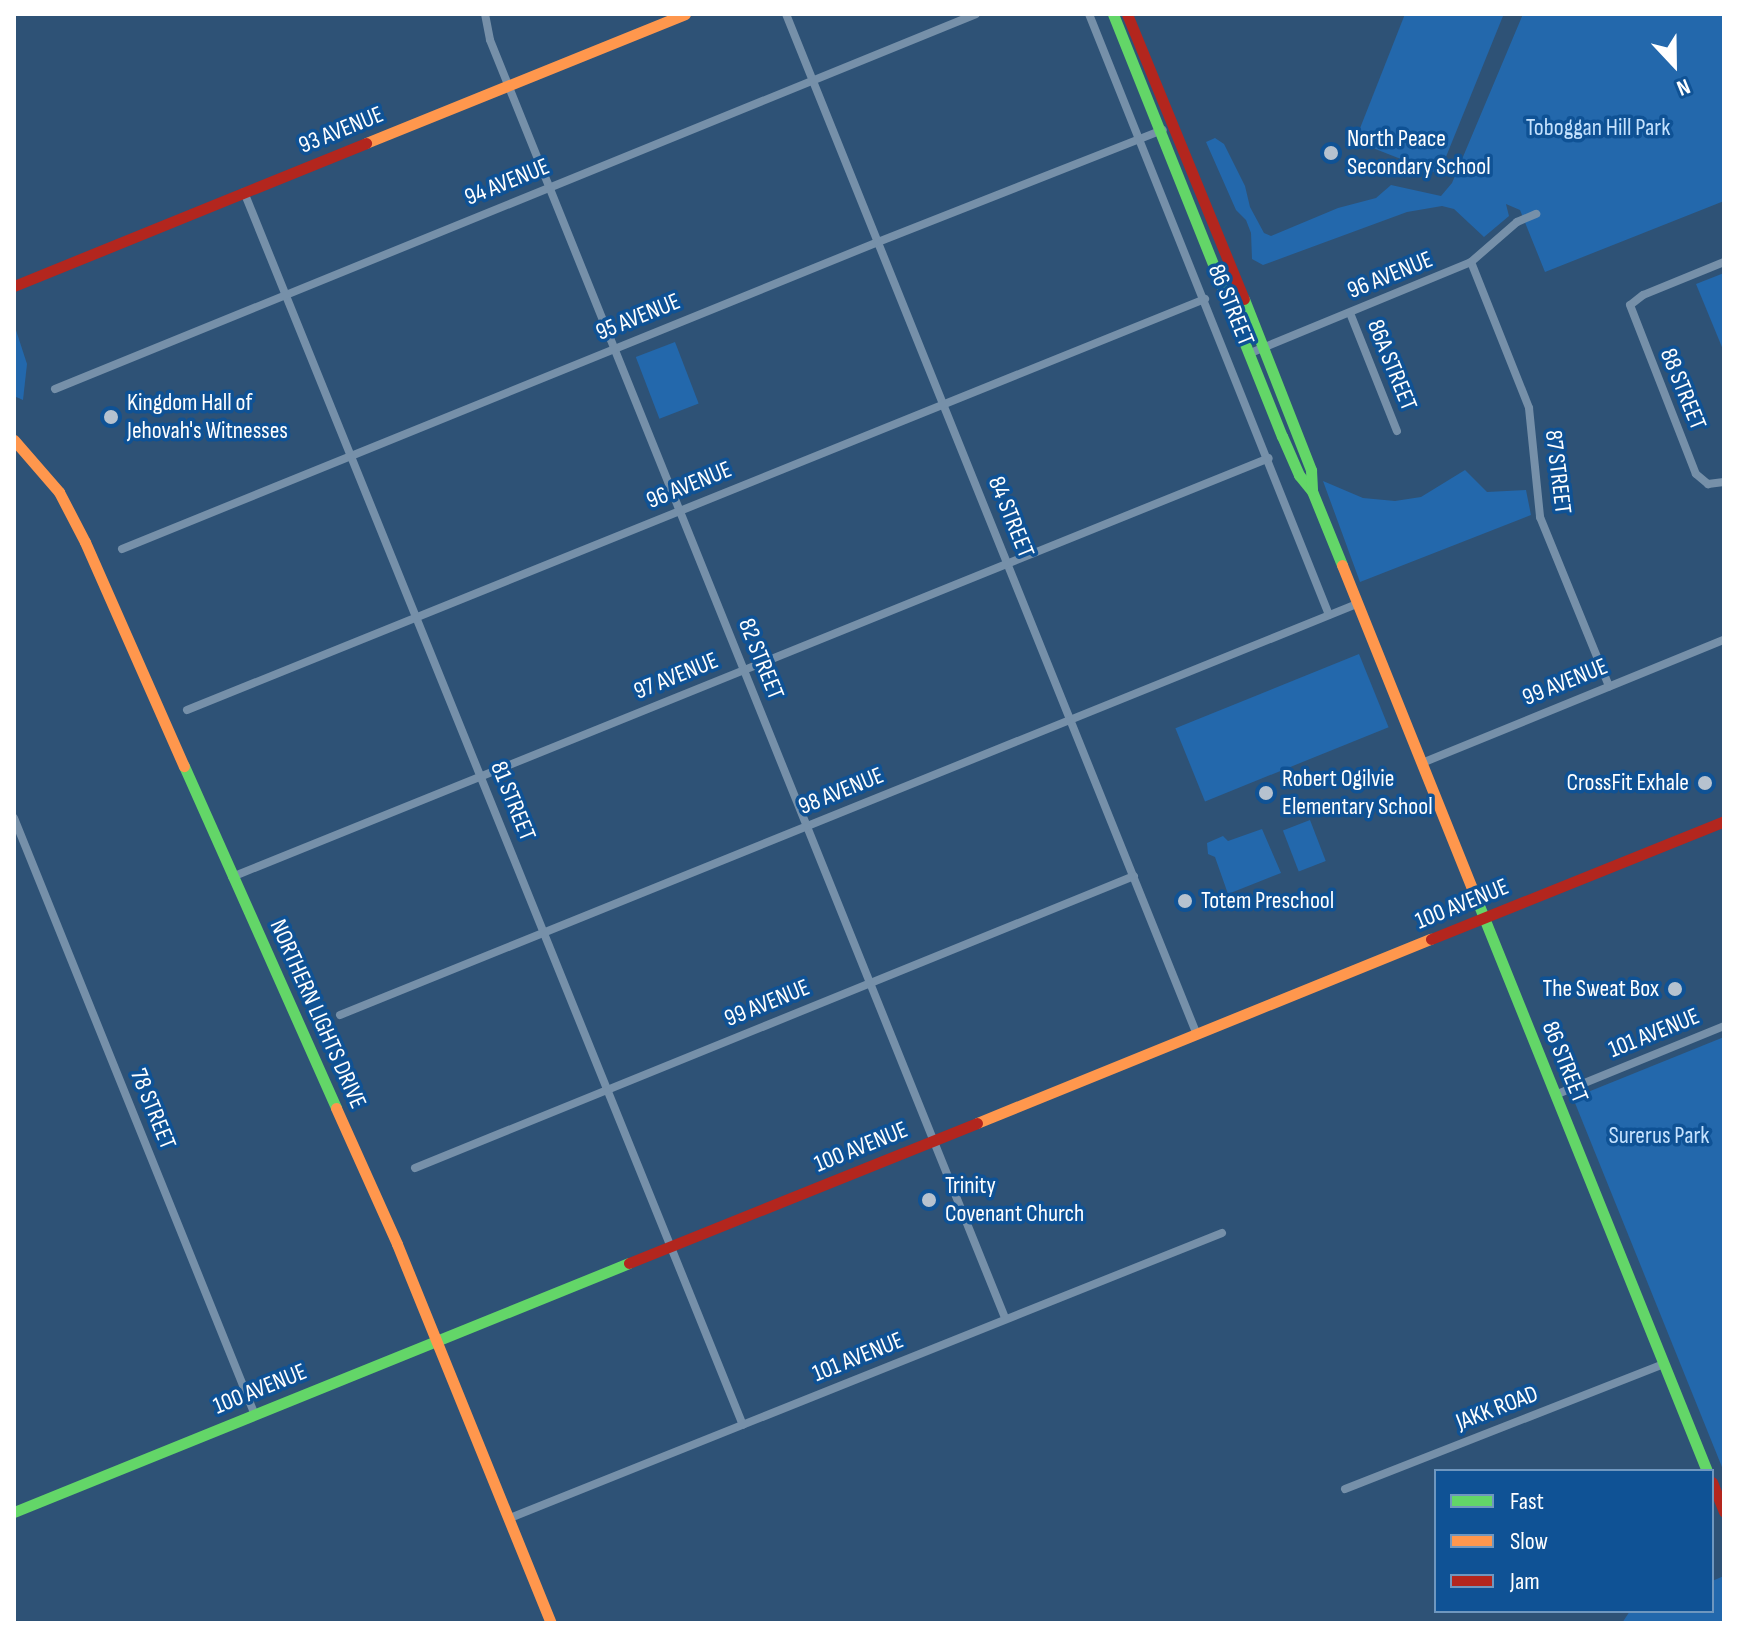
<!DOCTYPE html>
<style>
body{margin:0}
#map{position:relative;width:1738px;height:1637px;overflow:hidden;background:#2e5276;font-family:"Sofia Sans Condensed",sans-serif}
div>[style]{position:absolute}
.green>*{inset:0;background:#2368ac;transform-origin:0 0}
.street>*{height:8px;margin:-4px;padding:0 4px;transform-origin:4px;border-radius:4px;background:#7690a9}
.fast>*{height:11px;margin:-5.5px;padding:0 5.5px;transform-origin:5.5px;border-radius:5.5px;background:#63d668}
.slow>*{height:11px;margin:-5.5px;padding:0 5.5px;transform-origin:5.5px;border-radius:5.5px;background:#ff974d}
.jam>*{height:11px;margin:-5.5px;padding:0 5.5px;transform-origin:5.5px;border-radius:5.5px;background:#b3261e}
.dots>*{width:22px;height:22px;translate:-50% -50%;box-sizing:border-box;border:4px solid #0f5295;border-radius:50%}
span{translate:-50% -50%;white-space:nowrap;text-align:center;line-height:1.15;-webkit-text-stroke:7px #0f5295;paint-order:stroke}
.park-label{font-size:24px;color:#c5e2fe}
.street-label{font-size:24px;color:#fff}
.poi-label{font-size:24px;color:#fff}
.left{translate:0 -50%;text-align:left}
.right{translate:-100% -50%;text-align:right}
.frame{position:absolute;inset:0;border:16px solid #fff;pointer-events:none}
.legend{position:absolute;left:1434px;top:1469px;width:280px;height:144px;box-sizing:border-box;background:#0f5295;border:2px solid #6f97bf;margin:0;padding:10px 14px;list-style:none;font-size:24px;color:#fff}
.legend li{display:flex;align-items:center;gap:16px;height:40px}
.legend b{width:40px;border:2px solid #6f97bf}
.north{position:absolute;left:1634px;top:24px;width:80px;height:80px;-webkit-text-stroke:6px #0f5295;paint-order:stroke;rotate:158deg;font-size:22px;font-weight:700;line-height:32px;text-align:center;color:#fff}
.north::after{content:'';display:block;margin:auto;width:28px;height:36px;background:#fff;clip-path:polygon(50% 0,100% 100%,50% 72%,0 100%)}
</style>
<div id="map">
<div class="green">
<i style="clip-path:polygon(1405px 14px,1503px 16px,1439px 174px,1355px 141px)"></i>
<i style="clip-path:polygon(1523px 14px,1724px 14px,1724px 201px,1545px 272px,1520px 210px,1506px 204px,1509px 216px,1484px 237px,1454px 209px,1442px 206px,1407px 212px,1263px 265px,1252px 259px,1251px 233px,1246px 220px,1236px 210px,1206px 142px,1215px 138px,1224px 144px,1245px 186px,1250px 207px,1264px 233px,1271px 236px,1338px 208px,1376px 198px,1391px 185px,1441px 196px,1452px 183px)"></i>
<i style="clip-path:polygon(1724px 273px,1724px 352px,1696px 284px)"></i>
<i style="clip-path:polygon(14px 324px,27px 364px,23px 400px,14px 396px)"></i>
<i style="left:675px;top:342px;width:66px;height:42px;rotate:69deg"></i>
<i style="clip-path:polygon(1465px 470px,1487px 492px,1526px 490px,1531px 515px,1360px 582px,1323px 481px,1363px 498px,1395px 501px,1421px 497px)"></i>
<i style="left:1359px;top:654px;width:79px;height:198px;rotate:68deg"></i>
<i style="left:1310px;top:820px;width:44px;height:29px;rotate:69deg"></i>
<i style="clip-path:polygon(1262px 829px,1281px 873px,1228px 894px,1215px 857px,1208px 854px,1207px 843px,1223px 836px,1228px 841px)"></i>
<i style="clip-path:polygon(1724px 1037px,1724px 1472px,1573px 1098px)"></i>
<i style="clip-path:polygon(1724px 1576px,1724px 1623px,1622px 1623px,1630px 1611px,1712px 1611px,1712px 1581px)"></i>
</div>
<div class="street">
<i style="left:485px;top:14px;width:26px;rotate:79deg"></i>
<i style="left:490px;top:40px;width:1378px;rotate:68.05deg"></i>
<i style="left:786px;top:14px;width:1101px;rotate:68.07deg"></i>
<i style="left:1089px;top:14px;width:647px;rotate:68.23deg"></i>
<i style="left:244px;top:192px;width:1330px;rotate:67.97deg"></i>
<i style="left:1471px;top:262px;width:157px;rotate:68.3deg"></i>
<i style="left:1529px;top:408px;width:110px;rotate:84.2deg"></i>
<i style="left:1540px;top:517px;width:183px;rotate:67.8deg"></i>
<i style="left:1724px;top:262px;width:87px;rotate:157.8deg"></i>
<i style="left:1643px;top:295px;width:16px;rotate:142deg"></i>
<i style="left:1630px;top:305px;width:181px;rotate:68.7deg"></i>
<i style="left:1696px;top:474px;width:16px;rotate:40deg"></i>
<i style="left:1708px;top:484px;width:16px;rotate:-7deg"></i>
<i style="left:1350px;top:313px;width:127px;rotate:68.3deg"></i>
<i style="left:1248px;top:354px;width:241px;rotate:-22.4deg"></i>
<i style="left:1471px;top:262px;width:61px;rotate:-41deg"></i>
<i style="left:1517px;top:222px;width:21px;rotate:-23deg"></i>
<i style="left:55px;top:389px;width:994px;rotate:-22.15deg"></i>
<i style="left:122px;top:549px;width:816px;rotate:-22.1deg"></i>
<i style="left:878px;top:242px;width:306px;rotate:-21.5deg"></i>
<i style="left:187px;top:710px;width:1098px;rotate:-21.99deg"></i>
<i style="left:1422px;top:763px;width:326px;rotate:-22.2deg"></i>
<i style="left:14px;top:818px;width:644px;rotate:68.02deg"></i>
<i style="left:232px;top:877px;width:1118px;rotate:-22deg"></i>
<i style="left:340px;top:1015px;width:1097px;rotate:-22.01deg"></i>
<i style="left:1555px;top:1095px;width:183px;rotate:-22.2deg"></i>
<i style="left:415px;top:1168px;width:776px;rotate:-22.1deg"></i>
<i style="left:1345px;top:1489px;width:343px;rotate:-21.4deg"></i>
<i style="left:510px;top:1518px;width:767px;rotate:-21.82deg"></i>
</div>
<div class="fast">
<i style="left:1113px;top:14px;width:455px;rotate:68.2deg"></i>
<i style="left:1282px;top:436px;width:43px;rotate:66.4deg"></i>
<i style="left:1299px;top:475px;width:21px;rotate:51deg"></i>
<i style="left:1312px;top:491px;width:80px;rotate:67.9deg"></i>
<i style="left:1244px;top:299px;width:184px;rotate:68.6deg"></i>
<i style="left:1311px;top:470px;width:20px;rotate:87deg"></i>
<i style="left:184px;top:766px;width:374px;rotate:66deg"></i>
<i style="left:1472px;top:888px;width:629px;rotate:68.05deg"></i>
<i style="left:14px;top:1512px;width:663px;rotate:-22.04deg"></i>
</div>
<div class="slow">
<i style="left:366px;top:143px;width:344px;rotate:-22deg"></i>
<i style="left:14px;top:440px;width:69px;rotate:49.1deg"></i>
<i style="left:59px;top:492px;width:56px;rotate:62.5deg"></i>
<i style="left:85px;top:542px;width:245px;rotate:66.2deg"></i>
<i style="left:1342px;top:565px;width:348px;rotate:68.1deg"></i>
<i style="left:336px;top:1108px;width:149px;rotate:65.8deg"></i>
<i style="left:397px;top:1244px;width:409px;rotate:67.9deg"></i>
<i style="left:977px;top:1123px;width:490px;rotate:-22.1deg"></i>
</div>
<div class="jam">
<i style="left:1127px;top:14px;width:308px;rotate:67.7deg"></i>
<i style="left:14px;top:286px;width:380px;rotate:-22.1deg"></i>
<i style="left:1431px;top:939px;width:316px;rotate:-21.9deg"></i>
<i style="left:629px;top:1263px;width:375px;rotate:-21.9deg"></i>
<i style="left:1712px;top:1482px;width:32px;rotate:68deg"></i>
</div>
<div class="dots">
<i style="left:1331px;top:153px;background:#b6c2cf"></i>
<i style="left:111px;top:417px;background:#b6c2cf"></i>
<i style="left:1705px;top:783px;background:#b6c2cf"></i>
<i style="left:1266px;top:793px;background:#b6c2cf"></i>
<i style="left:1185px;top:901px;background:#b6c2cf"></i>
<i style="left:1675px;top:989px;background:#b6c2cf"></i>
<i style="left:929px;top:1200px;background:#b6c2cf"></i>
</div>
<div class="park-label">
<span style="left:1598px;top:128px">Toboggan Hill Park</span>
<span style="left:1659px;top:1136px">Surerus Park</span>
</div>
<div class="street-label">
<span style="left:341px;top:130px;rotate:-22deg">93 AVENUE</span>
<span style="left:507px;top:182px;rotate:-22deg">94 AVENUE</span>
<span style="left:1390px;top:275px;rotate:-22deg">96 AVENUE</span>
<span style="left:1231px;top:305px;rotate:68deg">86 STREET</span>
<span style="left:638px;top:317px;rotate:-22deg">95 AVENUE</span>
<span style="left:1392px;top:365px;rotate:68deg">86A STREET</span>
<span style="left:1683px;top:389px;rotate:68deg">88 STREET</span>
<span style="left:1558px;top:472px;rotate:83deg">87 STREET</span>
<span style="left:689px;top:485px;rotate:-22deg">96 AVENUE</span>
<span style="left:1011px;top:517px;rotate:68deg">84 STREET</span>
<span style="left:761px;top:659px;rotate:68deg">82 STREET</span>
<span style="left:676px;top:676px;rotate:-22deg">97 AVENUE</span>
<span style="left:1565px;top:682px;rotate:-22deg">99 AVENUE</span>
<span style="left:841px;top:791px;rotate:-22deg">98 AVENUE</span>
<span style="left:513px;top:801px;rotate:68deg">81 STREET</span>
<span style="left:1462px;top:904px;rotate:-22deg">100 AVENUE</span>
<span style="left:767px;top:1003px;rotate:-22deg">99 AVENUE</span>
<span style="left:318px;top:1014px;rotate:66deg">NORTHERN LIGHTS DRIVE</span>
<span style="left:1654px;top:1033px;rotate:-22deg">101 AVENUE</span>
<span style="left:1565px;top:1062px;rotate:68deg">86 STREET</span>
<span style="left:153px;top:1109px;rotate:68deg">78 STREET</span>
<span style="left:861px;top:1147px;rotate:-22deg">100 AVENUE</span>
<span style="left:858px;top:1357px;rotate:-22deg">101 AVENUE</span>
<span style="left:260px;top:1389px;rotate:-22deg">100 AVENUE</span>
<span style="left:1497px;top:1408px;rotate:-21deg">JAKK ROAD</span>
</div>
<div class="poi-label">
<span class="left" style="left:1347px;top:153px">North Peace<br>Secondary School</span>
<span class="left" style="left:127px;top:417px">Kingdom Hall of<br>Jehovah's Witnesses</span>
<span class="left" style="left:1282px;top:793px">Robert Ogilvie<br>Elementary School</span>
<span class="right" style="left:1689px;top:783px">CrossFit Exhale</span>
<span class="left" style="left:1201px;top:901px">Totem Preschool</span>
<span class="right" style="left:1659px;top:989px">The Sweat Box</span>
<span class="left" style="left:945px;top:1200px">Trinity<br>Covenant Church</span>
</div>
<div class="frame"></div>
<ul class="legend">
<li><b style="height:10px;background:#63d668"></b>Fast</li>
<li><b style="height:10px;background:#ff974d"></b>Slow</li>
<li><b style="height:10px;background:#b3261e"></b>Jam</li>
</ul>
<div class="north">N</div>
</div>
